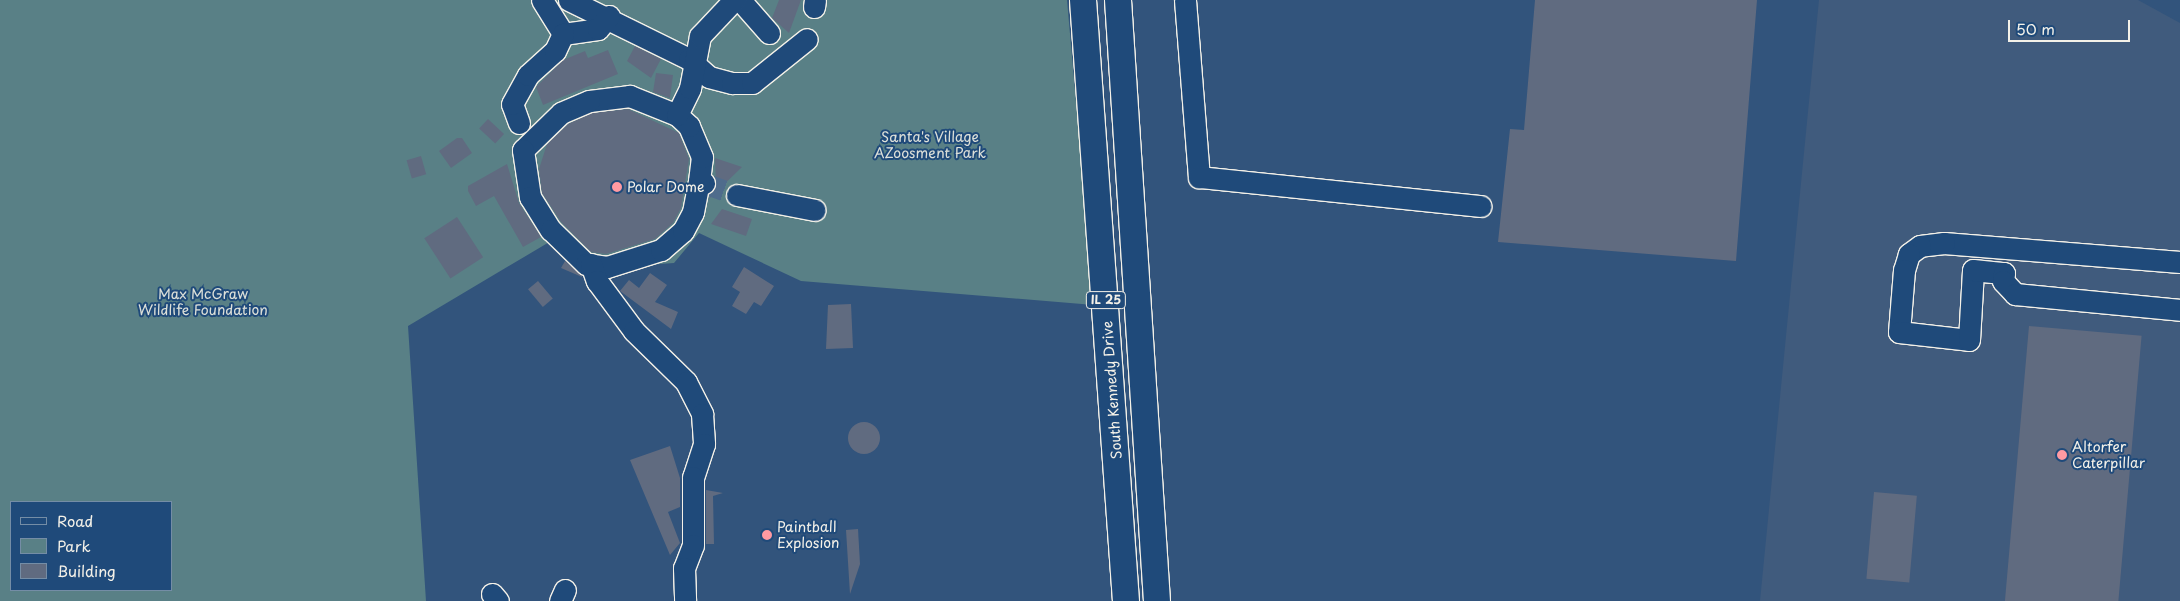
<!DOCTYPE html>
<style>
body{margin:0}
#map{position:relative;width:2180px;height:601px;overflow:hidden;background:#32547c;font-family:"Playpen Sans",sans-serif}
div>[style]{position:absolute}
.built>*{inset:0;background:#405b7d}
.green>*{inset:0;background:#598086}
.building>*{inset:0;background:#606b80;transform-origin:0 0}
.round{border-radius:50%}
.minor-tunnel>*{height:21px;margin-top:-10.5px;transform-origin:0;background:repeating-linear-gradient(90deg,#4f6c8c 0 21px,transparent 0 32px)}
.roads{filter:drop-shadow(1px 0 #f4f1e8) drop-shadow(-1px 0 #f4f1e8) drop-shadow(0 1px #f4f1e8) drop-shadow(0 -1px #f4f1e8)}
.minor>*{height:21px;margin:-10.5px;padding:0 10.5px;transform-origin:10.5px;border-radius:10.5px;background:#1f4a7a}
.major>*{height:26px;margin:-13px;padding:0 13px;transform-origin:13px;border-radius:13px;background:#1f4a7a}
.dots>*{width:14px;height:14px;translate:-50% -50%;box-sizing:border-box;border:2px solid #1f4a7a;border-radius:50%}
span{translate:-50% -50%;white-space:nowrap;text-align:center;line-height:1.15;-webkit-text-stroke:4px #1f4a7a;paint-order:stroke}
.shield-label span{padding:1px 4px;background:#1f4a7a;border:1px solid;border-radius:4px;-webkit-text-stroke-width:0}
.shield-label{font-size:12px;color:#f4f1e8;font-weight:700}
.park-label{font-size:14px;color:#dde0d9}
.poi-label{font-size:14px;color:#f4f1e8}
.left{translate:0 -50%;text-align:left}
.street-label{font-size:14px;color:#f4f1e8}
.legend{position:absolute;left:10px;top:501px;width:162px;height:90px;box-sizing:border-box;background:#1f4a7a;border:1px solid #748da6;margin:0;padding:6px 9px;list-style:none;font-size:15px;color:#f4f1e8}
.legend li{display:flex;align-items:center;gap:10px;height:25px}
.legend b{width:25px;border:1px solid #748da6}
.scale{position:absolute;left:2008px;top:20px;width:122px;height:22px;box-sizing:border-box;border:2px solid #f4f1e8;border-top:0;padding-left:6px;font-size:15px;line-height:18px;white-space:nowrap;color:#f4f1e8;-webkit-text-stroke:4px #1f4a7a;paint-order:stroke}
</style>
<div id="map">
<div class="built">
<i style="clip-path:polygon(1819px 0,2138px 0,2180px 23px,2180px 601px,1760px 601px)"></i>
</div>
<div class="green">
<i style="clip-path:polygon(evenodd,0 0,1067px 0,1094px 305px,801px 281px,699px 233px,674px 263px,603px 268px,551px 241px,408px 326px,426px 601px,0 601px,0 0,11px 502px,171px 502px,171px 590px,11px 590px,11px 502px)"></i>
</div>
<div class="building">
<i style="clip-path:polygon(779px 0,801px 0,789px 33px,772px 18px)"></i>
<i style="clip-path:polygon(1535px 0,1757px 0,1736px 261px,1498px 242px,1510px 129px,1524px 130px)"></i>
<i style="clip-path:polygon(635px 46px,661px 59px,651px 78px,627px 61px)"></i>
<i style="clip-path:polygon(608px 50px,618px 74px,543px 105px,536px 87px,563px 60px,585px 51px,588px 58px)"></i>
<i style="clip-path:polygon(656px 73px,673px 75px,670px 98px,653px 92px)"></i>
<i style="clip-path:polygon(628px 109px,679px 133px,689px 159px,681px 208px,673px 223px,655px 239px,606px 254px,591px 252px,561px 222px,542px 193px,539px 169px,547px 144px,568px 124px,592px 113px)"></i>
<i style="left:488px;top:119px;width:22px;height:13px;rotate:43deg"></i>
<i style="clip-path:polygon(457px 138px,462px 138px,472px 153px,451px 168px,439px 151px)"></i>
<i style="left:421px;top:156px;width:19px;height:15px;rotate:74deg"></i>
<i style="clip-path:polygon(715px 158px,742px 167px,708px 200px,716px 187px)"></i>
<i style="clip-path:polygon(507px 164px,519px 203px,541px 237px,523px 247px,494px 196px,476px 206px,468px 191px,468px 186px)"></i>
<i style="clip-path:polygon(722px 209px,752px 219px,746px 236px,711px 224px)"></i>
<i style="left:457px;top:217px;width:48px;height:39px;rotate:57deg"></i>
<i style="clip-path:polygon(565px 261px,582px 275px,582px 277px,561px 268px)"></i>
<i style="clip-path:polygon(744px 267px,774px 286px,761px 306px,754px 302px,746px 314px,732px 306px,740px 292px,732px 287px)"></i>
<i style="clip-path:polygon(650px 273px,667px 285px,655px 302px,678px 312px,671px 329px,620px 291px,629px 280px,639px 288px)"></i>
<i style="left:538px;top:281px;width:23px;height:13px;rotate:50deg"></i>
<i style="clip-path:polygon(851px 304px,853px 348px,826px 349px,828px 305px)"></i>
<i style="left:2029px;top:326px;width:113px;height:276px;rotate:5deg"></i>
<i class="round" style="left:848px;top:422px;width:32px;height:32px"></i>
<i style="clip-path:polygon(670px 446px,680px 478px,680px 507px,668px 512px,680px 543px,670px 555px,630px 460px)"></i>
<i style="clip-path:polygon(706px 490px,723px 493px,713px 496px,714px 544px,706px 544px)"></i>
<i style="left:1874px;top:492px;width:43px;height:87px;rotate:5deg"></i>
<i style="clip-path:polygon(858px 529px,860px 564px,850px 594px,846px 530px)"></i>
</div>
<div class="minor-tunnel">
<i style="left:704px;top:183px;width:35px;rotate:20deg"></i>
</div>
<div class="roads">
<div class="minor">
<i style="left:542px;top:0;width:40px;rotate:58deg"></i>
<i style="left:569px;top:0;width:134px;rotate:26.2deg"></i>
<i style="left:689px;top:59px;width:27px;rotate:42deg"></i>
<i style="left:709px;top:77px;width:24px;rotate:15deg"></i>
<i style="left:732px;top:83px;width:20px"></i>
<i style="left:752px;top:83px;width:70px;rotate:-38.7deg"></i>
<i style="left:740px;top:0;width:44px;rotate:48.7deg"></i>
<i style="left:1185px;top:0;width:178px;rotate:85.5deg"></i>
<i style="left:1199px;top:177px;width:283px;rotate:5.9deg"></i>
<i style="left:814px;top:7px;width:7px;rotate:-82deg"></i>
<i style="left:563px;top:34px;width:35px;rotate:-8deg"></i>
<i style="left:598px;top:29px;width:17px;rotate:-50deg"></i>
<i style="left:677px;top:115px;width:51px;rotate:-158deg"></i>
<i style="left:630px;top:96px;width:41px;rotate:173deg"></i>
<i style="left:589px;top:101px;width:30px;rotate:157deg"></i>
<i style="left:561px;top:113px;width:53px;rotate:135.8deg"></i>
<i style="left:523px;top:150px;width:48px;rotate:81.5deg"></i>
<i style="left:530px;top:197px;width:39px;rotate:58deg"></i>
<i style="left:551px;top:230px;width:49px;rotate:44.2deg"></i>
<i style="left:586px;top:264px;width:21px;rotate:8deg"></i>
<i style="left:607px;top:267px;width:57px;rotate:-17.5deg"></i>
<i style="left:661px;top:250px;width:29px;rotate:-41deg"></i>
<i style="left:683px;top:231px;width:21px;rotate:-62deg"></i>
<i style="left:693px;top:212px;width:32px;rotate:-79deg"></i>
<i style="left:519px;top:123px;width:20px;rotate:-110deg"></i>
<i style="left:512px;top:104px;width:33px;rotate:-61deg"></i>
<i style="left:528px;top:75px;width:36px;rotate:-42deg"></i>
<i style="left:555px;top:51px;width:19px;rotate:-65deg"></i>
<i style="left:704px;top:183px;width:5px;rotate:-158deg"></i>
<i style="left:699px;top:181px;width:24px;rotate:-83deg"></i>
<i style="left:702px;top:157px;width:34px;rotate:-113deg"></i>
<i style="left:689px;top:126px;width:16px;rotate:-137deg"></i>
<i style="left:677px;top:115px;width:30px;rotate:-64deg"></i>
<i style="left:690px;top:88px;width:53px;rotate:-79.1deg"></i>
<i style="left:700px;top:36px;width:50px;rotate:-46.6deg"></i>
<i style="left:737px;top:195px;width:79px;rotate:10.9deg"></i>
<i style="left:2180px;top:262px;width:237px;rotate:-175.4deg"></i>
<i style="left:1944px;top:243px;width:24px;rotate:173deg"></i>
<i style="left:1920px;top:246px;width:14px;rotate:144deg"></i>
<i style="left:1909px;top:254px;width:17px;rotate:107deg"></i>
<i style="left:1904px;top:270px;width:62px;rotate:94.6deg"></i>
<i style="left:1899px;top:332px;width:70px;rotate:6.5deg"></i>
<i style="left:1969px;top:340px;width:70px;rotate:-86.7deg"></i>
<i style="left:1973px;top:270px;width:31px;rotate:6deg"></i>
<i style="left:2004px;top:273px;width:8px;rotate:97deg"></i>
<i style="left:2003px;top:281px;width:18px;rotate:47deg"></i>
<i style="left:2015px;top:294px;width:166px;rotate:5.5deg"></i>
<i style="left:591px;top:264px;width:18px;rotate:71deg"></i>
<i style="left:597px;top:281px;width:62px;rotate:53.5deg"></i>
<i style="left:634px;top:331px;width:73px;rotate:44.4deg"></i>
<i style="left:686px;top:382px;width:36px;rotate:63deg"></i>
<i style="left:702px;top:414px;width:30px;rotate:86deg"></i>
<i style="left:704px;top:444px;width:35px;rotate:108deg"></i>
<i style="left:693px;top:477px;width:68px;rotate:90deg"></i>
<i style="left:693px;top:545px;width:25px;rotate:111deg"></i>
<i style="left:684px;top:568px;width:33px;rotate:88deg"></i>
<i style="left:492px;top:594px;width:9px;rotate:49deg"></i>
<i style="left:560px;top:601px;width:12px;rotate:-66deg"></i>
</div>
<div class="major">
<i style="left:1083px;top:0;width:603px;rotate:85.91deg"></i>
<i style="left:1118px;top:0;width:602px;rotate:86.29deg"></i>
</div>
</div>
<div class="dots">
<i style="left:617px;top:187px;background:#ff9aa2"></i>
<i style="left:2062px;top:455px;background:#ff9aa2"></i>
<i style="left:767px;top:535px;background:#ff9aa2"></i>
</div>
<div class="shield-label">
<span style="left:1106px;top:300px">IL 25</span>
</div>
<div class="park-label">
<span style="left:930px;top:145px">Santa's Village<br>AZoosment Park</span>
<span style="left:203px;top:302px">Max McGraw<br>Wildlife Foundation</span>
</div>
<div class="poi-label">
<span class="left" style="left:627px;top:187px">Polar Dome</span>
<span class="left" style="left:2072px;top:455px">Altorfer<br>Caterpillar</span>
<span class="left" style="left:777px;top:535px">Paintball<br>Explosion</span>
</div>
<div class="street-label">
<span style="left:1112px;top:390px;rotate:-94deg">South Kennedy Drive</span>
</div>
<ul class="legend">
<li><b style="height:6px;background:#1f4a7a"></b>Road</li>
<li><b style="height:14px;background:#598086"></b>Park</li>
<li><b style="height:14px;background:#606b80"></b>Building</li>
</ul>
<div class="scale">50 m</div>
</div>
